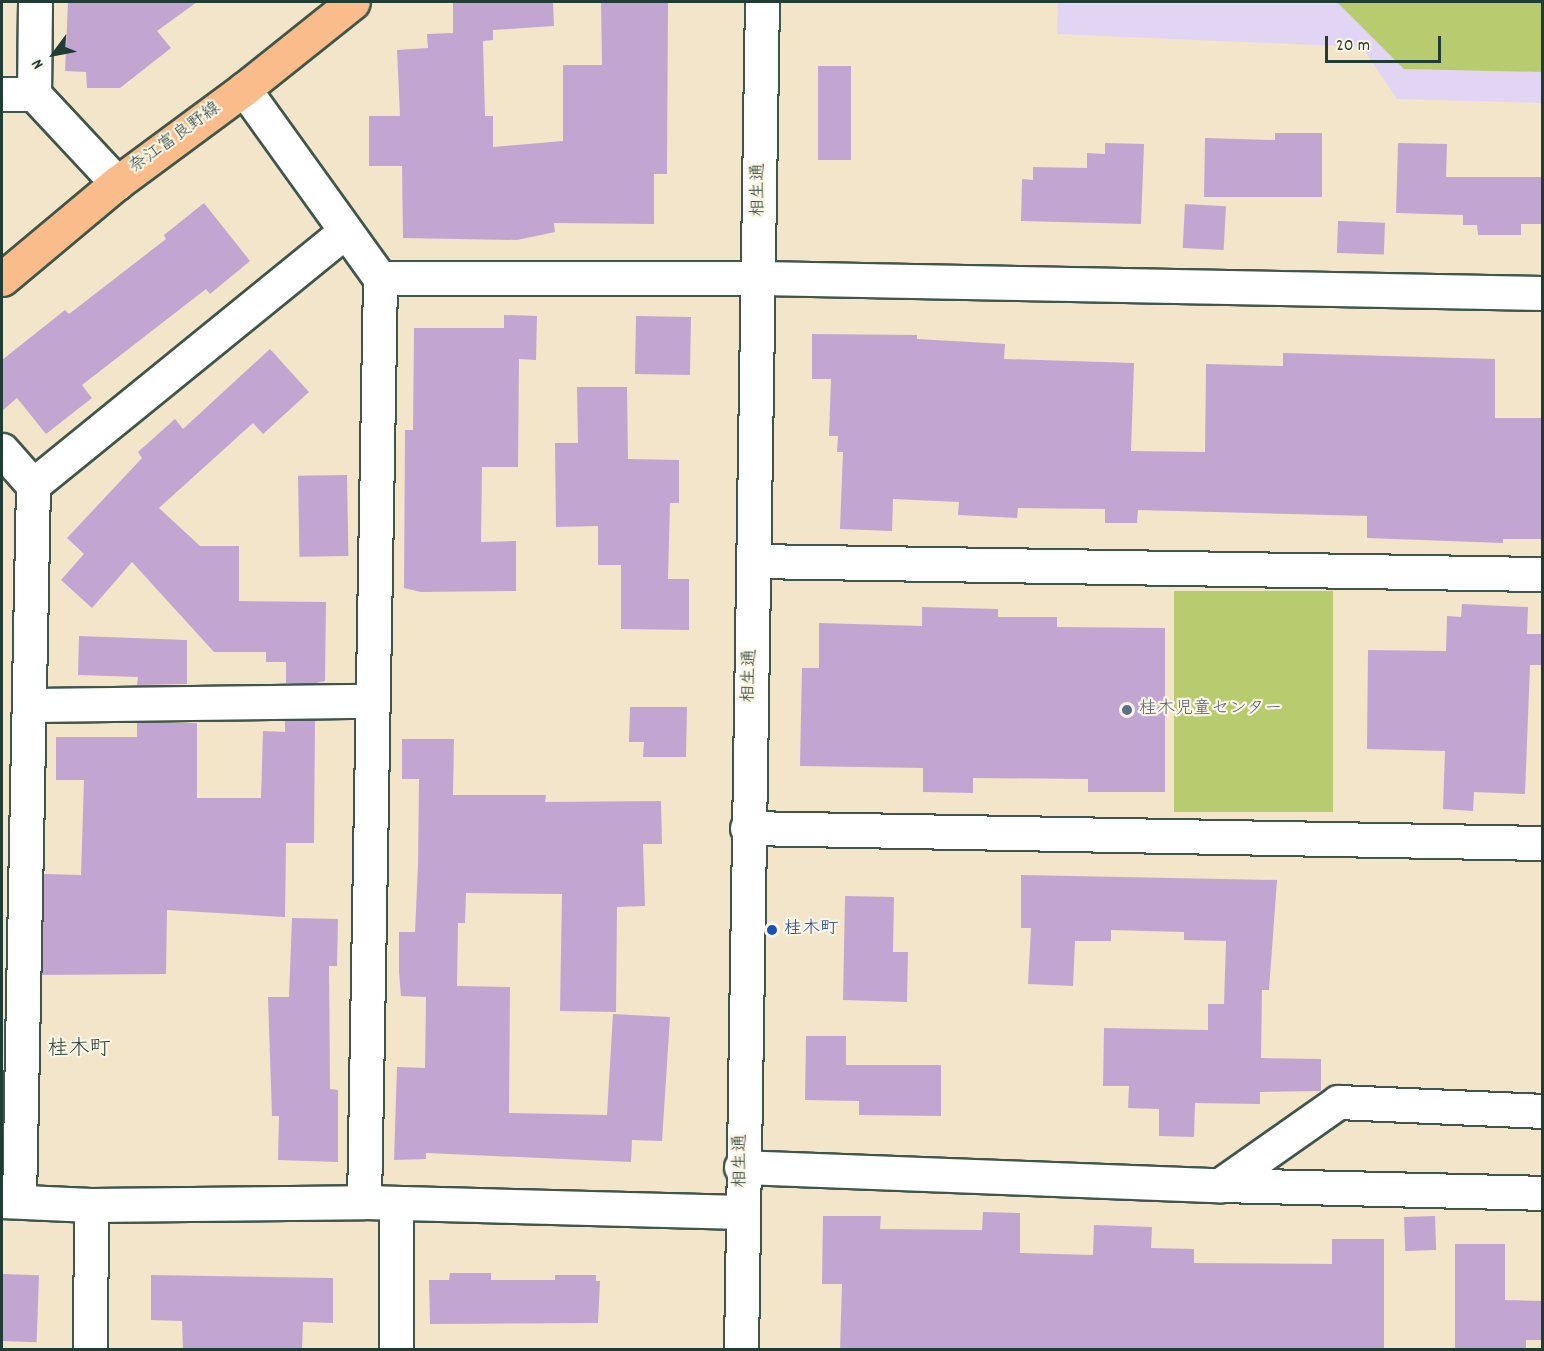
<!DOCTYPE html>
<meta charset="utf-8">
<style>
body{margin:0}
#map{position:relative;width:1544px;height:1351px;overflow:hidden;background:#f3e5ca;font-family:Dekko,"Klee One",sans-serif}
div>[style]{position:absolute}
.built>*{inset:0;background:#e2d4f3}
.green>*{inset:0;background:#b8cc6f;transform-origin:0 0}
.building>*{inset:0;background:#c2a6d1;transform-origin:0 0}
.roads{filter:drop-shadow(2px 0 #3f564a) drop-shadow(-2px 0 #3f564a) drop-shadow(0 2px #3f564a) drop-shadow(0 -2px #3f564a)}
.minor>*{height:33px;margin:-16.5px;padding:0 16.5px;transform-origin:16.5px;border-radius:16.5px;background:#fff}
.major>*{height:33px;margin:-16.5px;padding:0 16.5px;transform-origin:16.5px;border-radius:16.5px;background:#fabc8b}
.dots>*{width:16px;height:16px;translate:-50% -50%;box-sizing:border-box;border:3px solid #fcf5e5;border-radius:50%}
span{translate:-50% -50%;white-space:nowrap;text-align:center;line-height:1.15;-webkit-text-stroke:4.5px #fcf5e5;paint-order:stroke}
.street-label{font-size:18px;color:#1f3d34}
.service-label{font-size:18px;color:#4e5e75}
.left{translate:0 -50%;text-align:left}
.transit-label{font-size:18px;color:#164399}
.quarter-label{font-size:21px;color:#1f3d34}
.frame{position:absolute;inset:0;border:3px solid #1f3d34;pointer-events:none}
.north{position:absolute;left:24px;top:24px;width:60px;height:60px;-webkit-text-stroke:4px #fcf5e5;paint-order:stroke;rotate:238deg;font-size:16px;font-weight:700;line-height:24px;text-align:center;color:#1f3d34}
.north::after{content:'';display:block;margin:auto;width:21px;height:27px;background:#1f3d34;clip-path:polygon(50% 0,100% 100%,50% 72%,0 100%)}
.scale{position:absolute;left:1325px;top:36px;width:116px;height:27px;box-sizing:border-box;border:3px solid #1f3d34;border-top:0;padding-left:8px;font-size:18px;line-height:21px;white-space:nowrap;color:#1f3d34;-webkit-text-stroke:4px #fcf5e5;paint-order:stroke}
</style>
<div id="map">
<div class="built">
<i style="clip-path:polygon(1058px 2px,1542px 2px,1542px 103px,1397px 99px,1362px 47px,1057px 34px)"></i>
</div>
<div class="green">
<i style="clip-path:polygon(1337px 2px,1542px 2px,1542px 72px,1404px 69px)"></i>
<i style="left:1174px;top:591px;width:159px;height:221px"></i>
</div>
<div class="building">
<i style="clip-path:polygon(68px 2px,197px 2px,157px 31px,171px 48px,120px 88px,87px 88px,86px 72px,65px 71px)"></i>
<i style="clip-path:polygon(453px 2px,553px 2px,554px 26px,493px 30px,493px 40px,483px 41px,485px 116px,493px 116px,493px 147px,563px 141px,563px 65px,602px 65px,601px 2px,668px 2px,667px 174px,654px 174px,654px 224px,554px 223px,555px 232px,517px 240px,403px 238px,402px 166px,369px 166px,369px 116px,400px 116px,397px 50px,428px 48px,427px 34px,453px 33px)"></i>
<i style="left:818px;top:66px;width:33px;height:94px"></i>
<i style="clip-path:polygon(1275px 133px,1322px 133px,1322px 197px,1204px 197px,1205px 138px,1275px 140px)"></i>
<i style="clip-path:polygon(1105px 143px,1144px 144px,1141px 224px,1021px 221px,1022px 179px,1033px 180px,1033px 167px,1087px 168px,1087px 153px,1105px 154px)"></i>
<i style="clip-path:polygon(1398px 143px,1447px 144px,1446px 177px,1542px 177px,1542px 224px,1521px 224px,1521px 235px,1478px 235px,1477px 225px,1463px 225px,1463px 215px,1396px 213px)"></i>
<i style="clip-path:polygon(204px 203px,250px 261px,210px 294px,206px 289px,82px 385px,92px 398px,46px 434px,17px 398px,2px 411px,2px 360px,65px 310px,69px 314px,166px 239px,164px 235px)"></i>
<i style="left:1185px;top:204px;width:41px;height:44px;rotate:3deg"></i>
<i style="left:1338px;top:221px;width:47px;height:32px;rotate:2deg"></i>
<i style="clip-path:polygon(504px 315px,537px 316px,536px 360px,519px 359px,518px 467px,482px 467px,481px 542px,516px 541px,516px 591px,421px 592px,404px 588px,405px 430px,413px 430px,414px 328px,504px 328px)"></i>
<i style="left:636px;top:316px;width:55px;height:58px;rotate:1deg"></i>
<i style="clip-path:polygon(812px 334px,917px 335px,917px 339px,1005px 344px,1004px 359px,1134px 363px,1131px 451px,1205px 452px,1206px 364px,1283px 366px,1283px 353px,1495px 359px,1495px 418px,1542px 418px,1542px 539px,1503px 539px,1503px 543px,1367px 538px,1367px 516px,1138px 510px,1137px 523px,1105px 523px,1105px 509px,1018px 508px,1017px 518px,958px 515px,959px 502px,893px 499px,892px 531px,840px 529px,843px 452px,837px 452px,838px 436px,829px 436px,831px 379px,812px 379px)"></i>
<i style="clip-path:polygon(270px 349px,309px 392px,263px 434px,253px 423px,159px 508px,200px 546px,239px 546px,239px 601px,326px 602px,325px 681px,316px 683px,286px 683px,286px 662px,266px 662px,266px 652px,214px 652px,132px 562px,92px 608px,61px 580px,84px 554px,67px 538px,142px 458px,138px 452px,175px 419px,183px 429px)"></i>
<i style="clip-path:polygon(577px 387px,627px 387px,628px 459px,679px 460px,679px 503px,670px 503px,668px 579px,689px 579px,689px 630px,621px 629px,621px 565px,598px 565px,598px 526px,556px 527px,555px 443px,578px 443px)"></i>
<i style="left:347px;top:475px;width:81px;height:49px;rotate:89deg"></i>
<i style="clip-path:polygon(1462px 604px,1528px 607px,1527px 634px,1542px 634px,1542px 665px,1530px 665px,1525px 794px,1474px 792px,1473px 811px,1443px 809px,1445px 751px,1367px 749px,1368px 650px,1446px 651px,1447px 616px,1461px 617px)"></i>
<i style="clip-path:polygon(922px 607px,998px 609px,998px 617px,1057px 617px,1057px 627px,1165px 628px,1165px 792px,1088px 792px,1088px 779px,973px 778px,973px 793px,923px 792px,923px 768px,800px 766px,802px 668px,819px 668px,819px 623px,922px 626px)"></i>
<i style="clip-path:polygon(79px 636px,187px 640px,187px 684px,137px 685px,138px 677px,78px 675px)"></i>
<i style="clip-path:polygon(630px 707px,687px 707px,686px 757px,643px 757px,644px 742px,629px 742px)"></i>
<i style="clip-path:polygon(315px 720px,314px 843px,286px 843px,285px 917px,167px 910px,166px 974px,42px 975px,44px 874px,81px 875px,84px 780px,56px 780px,56px 737px,137px 737px,137px 723px,197px 723px,197px 798px,261px 798px,263px 731px,285px 732px,285px 721px)"></i>
<i style="clip-path:polygon(402px 739px,454px 739px,453px 795px,546px 795px,545px 802px,661px 801px,662px 844px,643px 844px,645px 906px,617px 907px,616px 1012px,560px 1011px,562px 894px,466px 893px,465px 923px,458px 923px,457px 986px,510px 987px,509px 1113px,607px 1115px,613px 1014px,670px 1017px,662px 1141px,632px 1140px,631px 1162px,426px 1153px,426px 1159px,394px 1160px,397px 1067px,425px 1068px,426px 997px,401px 996px,399px 972px,399px 932px,415px 932px,418px 865px,419px 779px,402px 779px)"></i>
<i style="clip-path:polygon(1021px 875px,1277px 880px,1269px 990px,1262px 990px,1261px 1058px,1321px 1059px,1321px 1091px,1260px 1092px,1260px 1104px,1195px 1103px,1194px 1137px,1159px 1136px,1159px 1109px,1128px 1108px,1129px 1086px,1103px 1086px,1104px 1028px,1208px 1030px,1208px 1004px,1224px 1004px,1226px 941px,1184px 940px,1184px 932px,1111px 930px,1111px 941px,1075px 941px,1073px 986px,1028px 984px,1031px 928px,1021px 928px)"></i>
<i style="clip-path:polygon(845px 896px,894px 897px,893px 952px,908px 952px,907px 1002px,843px 1000px)"></i>
<i style="clip-path:polygon(292px 918px,338px 919px,337px 966px,329px 966px,330px 1089px,338px 1090px,338px 1162px,278px 1160px,279px 1116px,272px 1116px,268px 997px,289px 997px)"></i>
<i style="clip-path:polygon(806px 1036px,846px 1036px,846px 1065px,941px 1065px,941px 1116px,859px 1115px,859px 1101px,805px 1100px)"></i>
<i style="clip-path:polygon(983px 1212px,1020px 1213px,1020px 1253px,1093px 1255px,1094px 1225px,1152px 1227px,1151px 1248px,1194px 1249px,1194px 1263px,1332px 1264px,1332px 1239px,1384px 1239px,1384px 1350px,840px 1350px,842px 1284px,822px 1284px,823px 1216px,881px 1216px,880px 1229px,982px 1230px)"></i>
<i style="left:1435px;top:1216px;width:34px;height:31px;rotate:88deg"></i>
<i style="clip-path:polygon(1455px 1244px,1505px 1244px,1505px 1300px,1542px 1301px,1542px 1340px,1526px 1340px,1526px 1350px,1455px 1350px)"></i>
<i style="clip-path:polygon(450px 1273px,491px 1273px,491px 1280px,555px 1280px,555px 1275px,596px 1275px,596px 1281px,600px 1281px,598px 1323px,430px 1324px,429px 1280px,449px 1280px)"></i>
<i style="left:2px;top:1274px;width:37px;height:67px;rotate:2deg"></i>
<i style="clip-path:polygon(151px 1275px,333px 1278px,333px 1323px,303px 1322px,302px 1350px,183px 1350px,182px 1321px,151px 1320px)"></i>
</div>
<div class="roads">
<div class="minor">
<i style="left:35px;top:2px;width:92px;rotate:90.6deg"></i>
<i style="left:34px;top:94px;width:122px;rotate:47deg"></i>
<i style="left:244px;top:89px;width:233px;rotate:54.3deg"></i>
<i style="left:380px;top:278px;width:924px;rotate:90.99deg"></i>
<i style="left:2px;top:94px;width:32px"></i>
<i style="left:380px;top:278px;width:380px"></i>
<i style="left:760px;top:278px;width:782px;rotate:1.1deg"></i>
<i style="left:2px;top:450px;width:47px;rotate:48.5deg"></i>
<i style="left:33px;top:485px;width:716px;rotate:91.12deg"></i>
<i style="left:33px;top:485px;width:402px;rotate:-39.1deg"></i>
<i style="left:754px;top:561px;width:788px;rotate:0.95deg"></i>
<i style="left:30px;top:705px;width:343px;rotate:-0.7deg"></i>
<i style="left:747px;top:828px;width:795px;rotate:1.08deg"></i>
<i style="left:741px;top:1167px;width:479px;rotate:2.2deg"></i>
<i style="left:1220px;top:1185px;width:144px;rotate:-35.1deg"></i>
<i style="left:1338px;top:1102px;width:204px;rotate:2.5deg"></i>
<i style="left:1220px;top:1185px;width:322px;rotate:1.4deg"></i>
<i style="left:2px;top:1201px;width:89px;rotate:2.6deg"></i>
<i style="left:91px;top:1205px;width:273px;rotate:-0.6deg"></i>
<i style="left:364px;top:1202px;width:378px;rotate:1.5deg"></i>
<i style="left:90px;top:1350px;width:145px;rotate:-89.6deg"></i>
<i style="left:396px;top:1350px;width:146px;rotate:-90deg"></i>
<i style="left:741px;top:1350px;width:1348px;rotate:-89.11deg"></i>
</div>
<div class="major">
<i style="left:2px;top:279px;width:150px;rotate:-39.9deg"></i>
<i style="left:117px;top:183px;width:158px;rotate:-36.5deg"></i>
<i style="left:244px;top:89px;width:139px;rotate:-38.6deg"></i>
</div>
</div>
<div class="dots">
<i style="left:1127px;top:710px;background:#5c6f8a"></i>
<i style="left:772px;top:930px;background:#1a4fb4"></i>
</div>
<div class="street-label">
<span style="left:176px;top:139px;rotate:-36deg">奈江富良野線</span>
<span style="left:760px;top:190px;rotate:-90deg">相生通</span>
<span style="left:751px;top:676px;rotate:-88deg">相生通</span>
<span style="left:742px;top:1161px;rotate:-90deg">相生通</span>
</div>
<div class="service-label">
<span class="left" style="left:1139px;top:710px">桂木児童センター</span>
</div>
<div class="transit-label">
<span class="left" style="left:784px;top:930px">桂木町</span>
</div>
<div class="quarter-label">
<span style="left:79px;top:1050px">桂木町</span>
</div>
<div class="frame"></div>
<div class="north">N</div>
<div class="scale">20 m</div>
</div>
